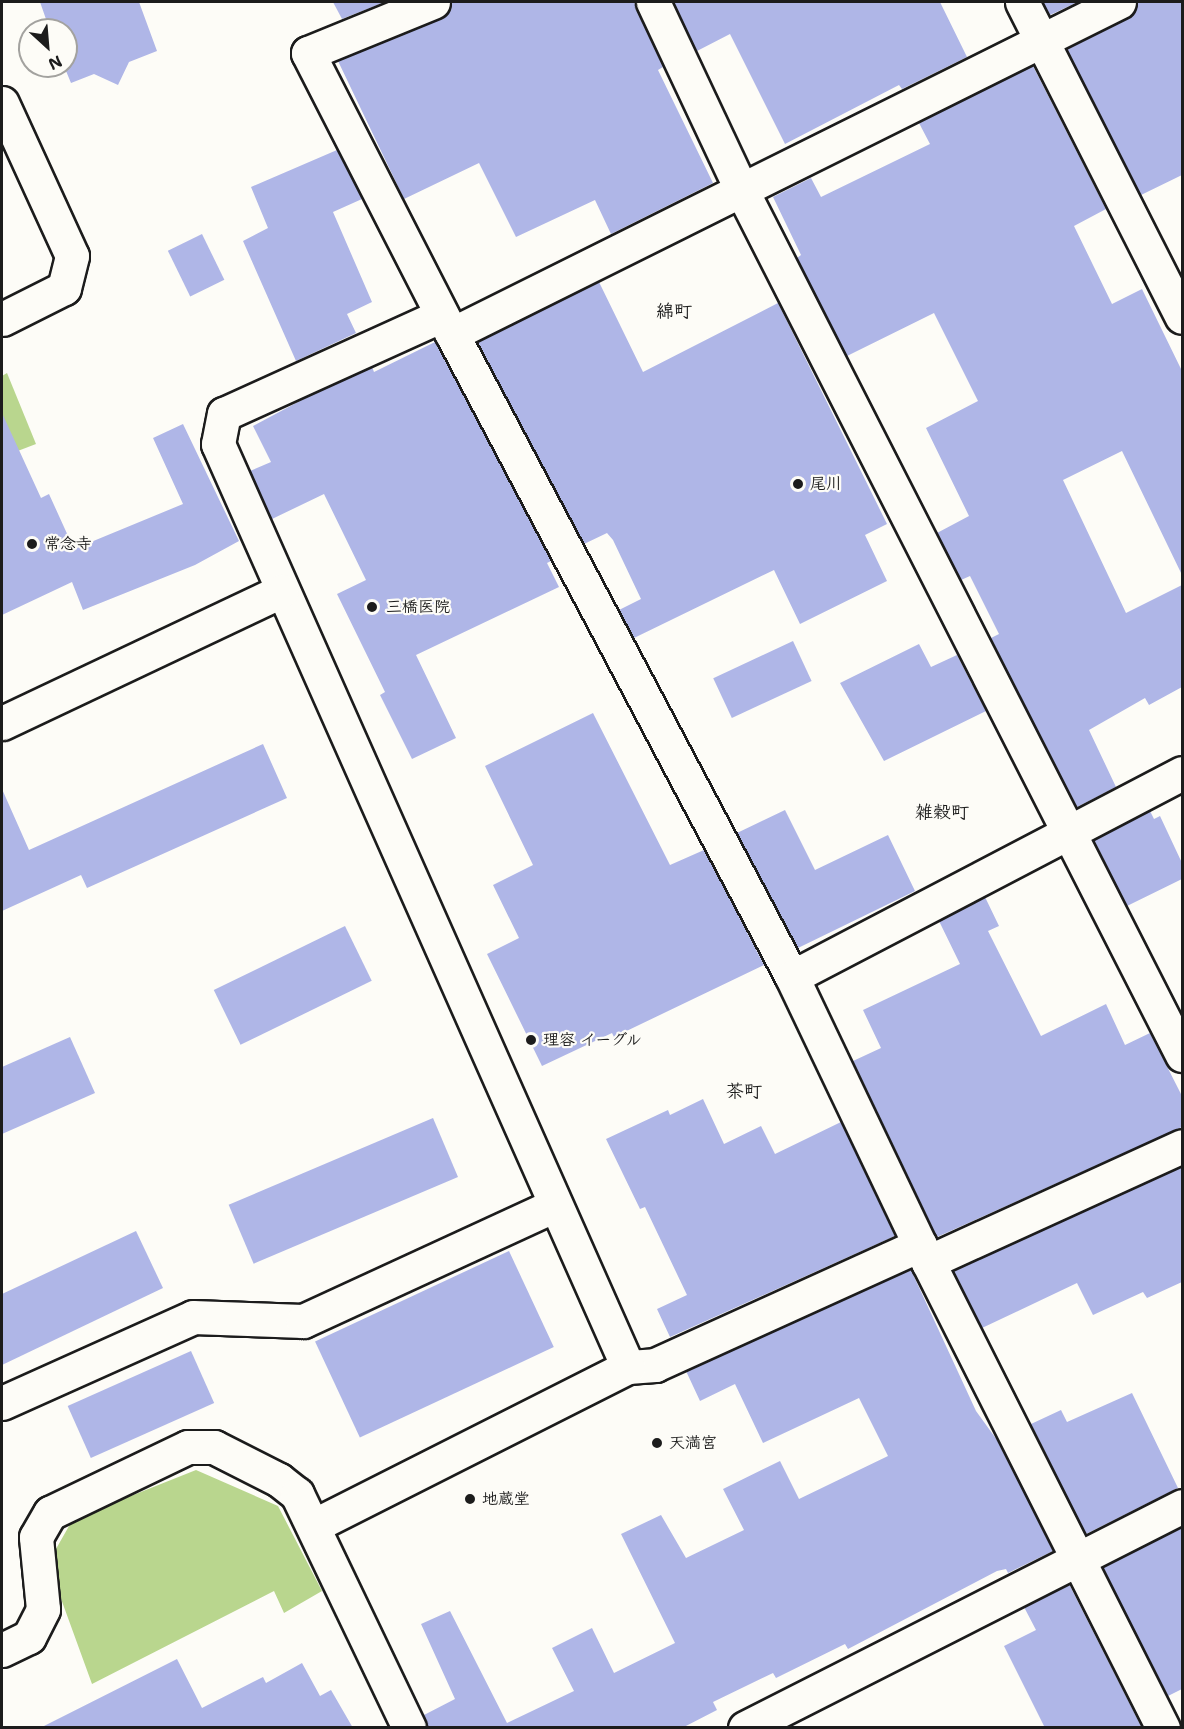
<!DOCTYPE html>
<meta charset="utf-8">
<style>
body{margin:0}
#map{position:relative;width:1184px;height:1729px;overflow:hidden;background:#fdfcf7;font-family:"Shantell Sans","Klee One",sans-serif}
div>[style]{position:absolute}
.green>*{inset:0;background:#b9d68e}
.building>*{inset:0;background:#afb6e7;transform-origin:0 0}
.roads{filter:drop-shadow(2px 0 #1c1c1c) drop-shadow(-2px 0 #1c1c1c) drop-shadow(0 2px #1c1c1c) drop-shadow(0 -2px #1c1c1c)}
.street>*{height:33px;margin:-16.5px;padding:0 16.5px;transform-origin:16.5px;border-radius:16.5px;background:#fdfcf7}
.secondary>*{height:33px;margin:-16.5px;padding:0 16.5px;transform-origin:16.5px;border-radius:16.5px;background:#fdfcf7}
.dots>*{width:16px;height:16px;translate:-50% -50%;box-sizing:border-box;border:3px solid #fdfcf7;border-radius:50%}
span{translate:-50% -50%;white-space:nowrap;text-align:center;line-height:1.15;-webkit-text-stroke:4.5px #fdfcf7;paint-order:stroke}
.poi-label{font-size:16px;color:#1c1c1c;font-weight:700}
.left{translate:0 -50%;text-align:left}
.neighbourhood-label{font-size:18px;color:#1c1c1c;font-weight:700}
.frame{position:absolute;inset:0;border:3px solid #1c1c1c;pointer-events:none}
.north{position:absolute;left:18px;top:18px;width:60px;height:60px;box-sizing:border-box;background:#fdfcf7;border:2px solid #a3a29f;border-radius:50%;rotate:154deg;font-size:16px;font-weight:700;line-height:24px;text-align:center;color:#1c1c1c}
.north::after{content:'';display:block;margin:auto;width:21px;height:27px;background:#1c1c1c;clip-path:polygon(50% 0,100% 100%,50% 72%,0 100%)}
</style>
<div id="map">
<div class="green">
<i style="clip-path:polygon(7px 373px,36px 444px,2px 457px,2px 376px)"></i>
<i style="clip-path:polygon(196px 1470px,278px 1506px,322px 1591px,284px 1613px,274px 1591px,92px 1684px,48px 1563px,73px 1519px)"></i>
</div>
<div class="building">
<i style="clip-path:polygon(40px 2px,139px 2px,157px 51px,129px 62px,118px 85px,94px 74px,71px 83px,66px 71px,58px 66px,66px 66px,66px 30px,46px 30px,47px 22px)"></i>
<i style="clip-path:polygon(333px 2px,385px 2px,342px 19px)"></i>
<i style="clip-path:polygon(451px 2px,634px 2px,663px 67px,658px 70px,713px 183px,611px 234px,595px 200px,516px 237px,479px 163px,404px 199px,338px 61px,440px 19px,448px 13px)"></i>
<i style="clip-path:polygon(673px 2px,940px 2px,967px 57px,902px 89px,899px 85px,785px 144px,730px 34px,697px 51px)"></i>
<i style="clip-path:polygon(1043px 2px,1078px 2px,1050px 15px)"></i>
<i style="clip-path:polygon(1137px 2px,1182px 2px,1182px 175px,1141px 195px,1067px 49px,1127px 19px)"></i>
<i style="clip-path:polygon(1033px 66px,1106px 209px,1074px 226px,1112px 304px,1142px 289px,1182px 371px,1182px 575px,1122px 451px,1063px 480px,1126px 613px,1182px 585px,1182px 687px,1149px 705px,1145px 698px,1089px 730px,1116px 787px,1077px 807px,991px 638px,999px 634px,970px 576px,961px 580px,937px 533px,969px 516px,926px 428px,978px 401px,934px 313px,847px 356px,797px 258px,801px 255px,773px 197px,811px 178px,821px 197px,930px 144px,919px 123px)"></i>
<i style="clip-path:polygon(337px 150px,362px 199px,333px 212px,372px 302px,347px 314px,356px 333px,296px 361px,243px 241px,268px 228px,251px 187px)"></i>
<i style="left:202px;top:234px;width:51px;height:38px;rotate:64deg"></i>
<i style="clip-path:polygon(599px 282px,643px 372px,778px 303px,887px 524px,865px 535px,887px 581px,800px 624px,774px 570px,634px 638px,619px 610px,641px 599px,613px 540px,607px 533px,584px 544px,478px 342px)"></i>
<i style="clip-path:polygon(435px 342px,551px 561px,547px 563px,559px 587px,416px 655px,456px 738px,412px 759px,380px 695px,385px 692px,337px 594px,366px 580px,324px 494px,272px 519px,250px 471px,271px 462px,253px 426px,311px 395px,372px 367px,374px 372px)"></i>
<i style="clip-path:polygon(2px 413px,41px 498px,49px 494px,74px 549px,183px 504px,153px 438px,183px 424px,239px 541px,195px 565px,83px 610px,72px 582px,2px 615px)"></i>
<i style="left:793px;top:641px;width:44px;height:88px;rotate:65deg"></i>
<i style="clip-path:polygon(919px 644px,931px 667px,957px 655px,986px 711px,884px 761px,840px 683px)"></i>
<i style="clip-path:polygon(593px 713px,670px 865px,704px 850px,764px 965px,614px 1037px,612px 1033px,542px 1066px,487px 954px,519px 938px,493px 885px,533px 865px,485px 766px)"></i>
<i style="clip-path:polygon(263px 744px,287px 798px,87px 888px,81px 875px,2px 911px,2px 789px,29px 850px)"></i>
<i style="clip-path:polygon(785px 810px,815px 870px,888px 835px,915px 891px,798px 948px,737px 833px)"></i>
<i style="clip-path:polygon(1150px 811px,1154px 819px,1160px 816px,1182px 863px,1182px 879px,1127px 906px,1094px 840px)"></i>
<i style="clip-path:polygon(985px 897px,999px 926px,988px 931px,1041px 1036px,1106px 1004px,1125px 1045px,1150px 1033px,1182px 1096px,1182px 1127px,937px 1237px,853px 1061px,881px 1048px,863px 1010px,960px 964px,939px 921px)"></i>
<i style="left:345px;top:926px;width:61px;height:146px;rotate:64deg"></i>
<i style="clip-path:polygon(70px 1037px,95px 1093px,2px 1134px,2px 1067px)"></i>
<i style="clip-path:polygon(703px 1099px,724px 1144px,761px 1126px,775px 1154px,841px 1122px,895px 1236px,670px 1337px,657px 1309px,687px 1295px,645px 1207px,640px 1209px,606px 1139px,668px 1110px,670px 1115px)"></i>
<i style="left:433px;top:1118px;width:64px;height:222px;rotate:67deg"></i>
<i style="clip-path:polygon(1182px 1166px,1182px 1282px,1147px 1298px,1143px 1292px,1093px 1315px,1077px 1283px,982px 1328px,954px 1271px)"></i>
<i style="clip-path:polygon(136px 1231px,163px 1288px,2px 1365px,2px 1294px)"></i>
<i style="left:509px;top:1251px;width:106px;height:214px;rotate:65deg"></i>
<i style="clip-path:polygon(911px 1270px,976px 1411px,997px 1440px,1053px 1551px,1008px 1573px,1006px 1569px,997px 1571px,848px 1649px,845px 1644px,776px 1678px,773px 1673px,713px 1702px,717px 1710px,682px 1728px,427px 1728px,424px 1715px,455px 1699px,421px 1624px,450px 1611px,507px 1723px,574px 1691px,552px 1648px,592px 1628px,614px 1673px,675px 1643px,621px 1534px,661px 1515px,686px 1558px,744px 1530px,723px 1489px,780px 1461px,799px 1499px,888px 1456px,859px 1398px,763px 1443px,735px 1384px,700px 1401px,686px 1371px)"></i>
<i style="left:191px;top:1351px;width:57px;height:135px;rotate:66deg"></i>
<i style="clip-path:polygon(1132px 1393px,1178px 1488px,1086px 1534px,1031px 1424px,1061px 1410px,1067px 1422px)"></i>
<i style="clip-path:polygon(1182px 1527px,1182px 1689px,1168px 1696px,1103px 1567px)"></i>
<i style="clip-path:polygon(1069px 1584px,1142px 1728px,1045px 1728px,1004px 1646px,1036px 1630px,1024px 1607px)"></i>
<i style="clip-path:polygon(177px 1659px,202px 1708px,263px 1677px,266px 1683px,302px 1663px,320px 1696px,331px 1690px,353px 1728px,40px 1728px)"></i>
</div>
<div class="roads">
<div class="street">
<i style="left:433px;top:2px;width:135px;rotate:157.8deg"></i>
<i style="left:308px;top:53px;width:316px;rotate:62.9deg"></i>
<i style="left:452px;top:334px;width:727px;rotate:62.13deg"></i>
<i style="left:792px;top:977px;width:316px;rotate:64.5deg"></i>
<i style="left:928px;top:1262px;width:522px;rotate:63.24deg"></i>
<i style="left:653px;top:2px;width:207px;rotate:64.8deg"></i>
<i style="left:741px;top:189px;width:972px;rotate:63.01deg"></i>
<i style="left:1022px;top:2px;width:353px;rotate:63.1deg"></i>
<i style="left:2px;top:103px;width:168px;rotate:65.4deg"></i>
<i style="left:72px;top:256px;width:33px;rotate:104deg"></i>
<i style="left:64px;top:288px;width:69px;rotate:153.4deg"></i>
<i style="left:452px;top:334px;width:745px;rotate:-26.46deg"></i>
<i style="left:792px;top:977px;width:440px;rotate:-27.6deg"></i>
<i style="left:928px;top:1262px;width:279px;rotate:-24.5deg"></i>
<i style="left:628px;top:1367px;width:27px;rotate:-4deg"></i>
<i style="left:655px;top:1365px;width:291px;rotate:-24.4deg"></i>
<i style="left:2px;top:1403px;width:209px;rotate:-24.2deg"></i>
<i style="left:193px;top:1317px;width:110px;rotate:2.1deg"></i>
<i style="left:303px;top:1321px;width:277px;rotate:-24.7deg"></i>
<i style="left:313px;top:1526px;width:353px;rotate:-26.8deg"></i>
<i style="left:628px;top:1367px;width:1010px;rotate:-113.95deg"></i>
<i style="left:218px;top:444px;width:31px;rotate:-79deg"></i>
<i style="left:224px;top:414px;width:239px;rotate:-24.4deg"></i>
<i style="left:2px;top:1650px;width:30px;rotate:-26deg"></i>
<i style="left:29px;top:1637px;width:31px;rotate:-63deg"></i>
<i style="left:43px;top:1609px;width:72px;rotate:-95.6deg"></i>
<i style="left:36px;top:1537px;width:28px;rotate:-60deg"></i>
<i style="left:50px;top:1513px;width:153px;rotate:-25.6deg"></i>
<i style="left:188px;top:1447px;width:26px"></i>
<i style="left:214px;top:1447px;width:73px;rotate:26.9deg"></i>
<i style="left:279px;top:1480px;width:23px;rotate:38deg"></i>
<i style="left:297px;top:1494px;width:259px;rotate:64.4deg"></i>
<i style="left:745px;top:1728px;width:490px;rotate:-26.9deg"></i>
</div>
<div class="secondary">
<i style="left:2px;top:723px;width:309px;rotate:-25.3deg"></i>
</div>
</div>
<div class="dots">
<i style="left:798px;top:484px;background:#1c1c1c"></i>
<i style="left:32px;top:544px;background:#1c1c1c"></i>
<i style="left:372px;top:607px;background:#1c1c1c"></i>
<i style="left:531px;top:1040px;background:#1c1c1c"></i>
<i style="left:657px;top:1443px;background:#1c1c1c"></i>
<i style="left:470px;top:1499px;background:#1c1c1c"></i>
</div>
<div class="poi-label">
<span class="left" style="left:810px;top:484px">尾川</span>
<span class="left" style="left:44px;top:544px">常念寺</span>
<span class="left" style="left:386px;top:607px">三橋医院</span>
<span class="left" style="left:543px;top:1040px">理容 イーグル</span>
<span class="left" style="left:669px;top:1443px">天満宮</span>
<span class="left" style="left:482px;top:1499px">地蔵堂</span>
</div>
<div class="neighbourhood-label">
<span style="left:674px;top:311px">綿町</span>
<span style="left:942px;top:812px">雑穀町</span>
<span style="left:744px;top:1091px">茶町</span>
</div>
<div class="frame"></div>
<div class="north">N</div>
</div>
